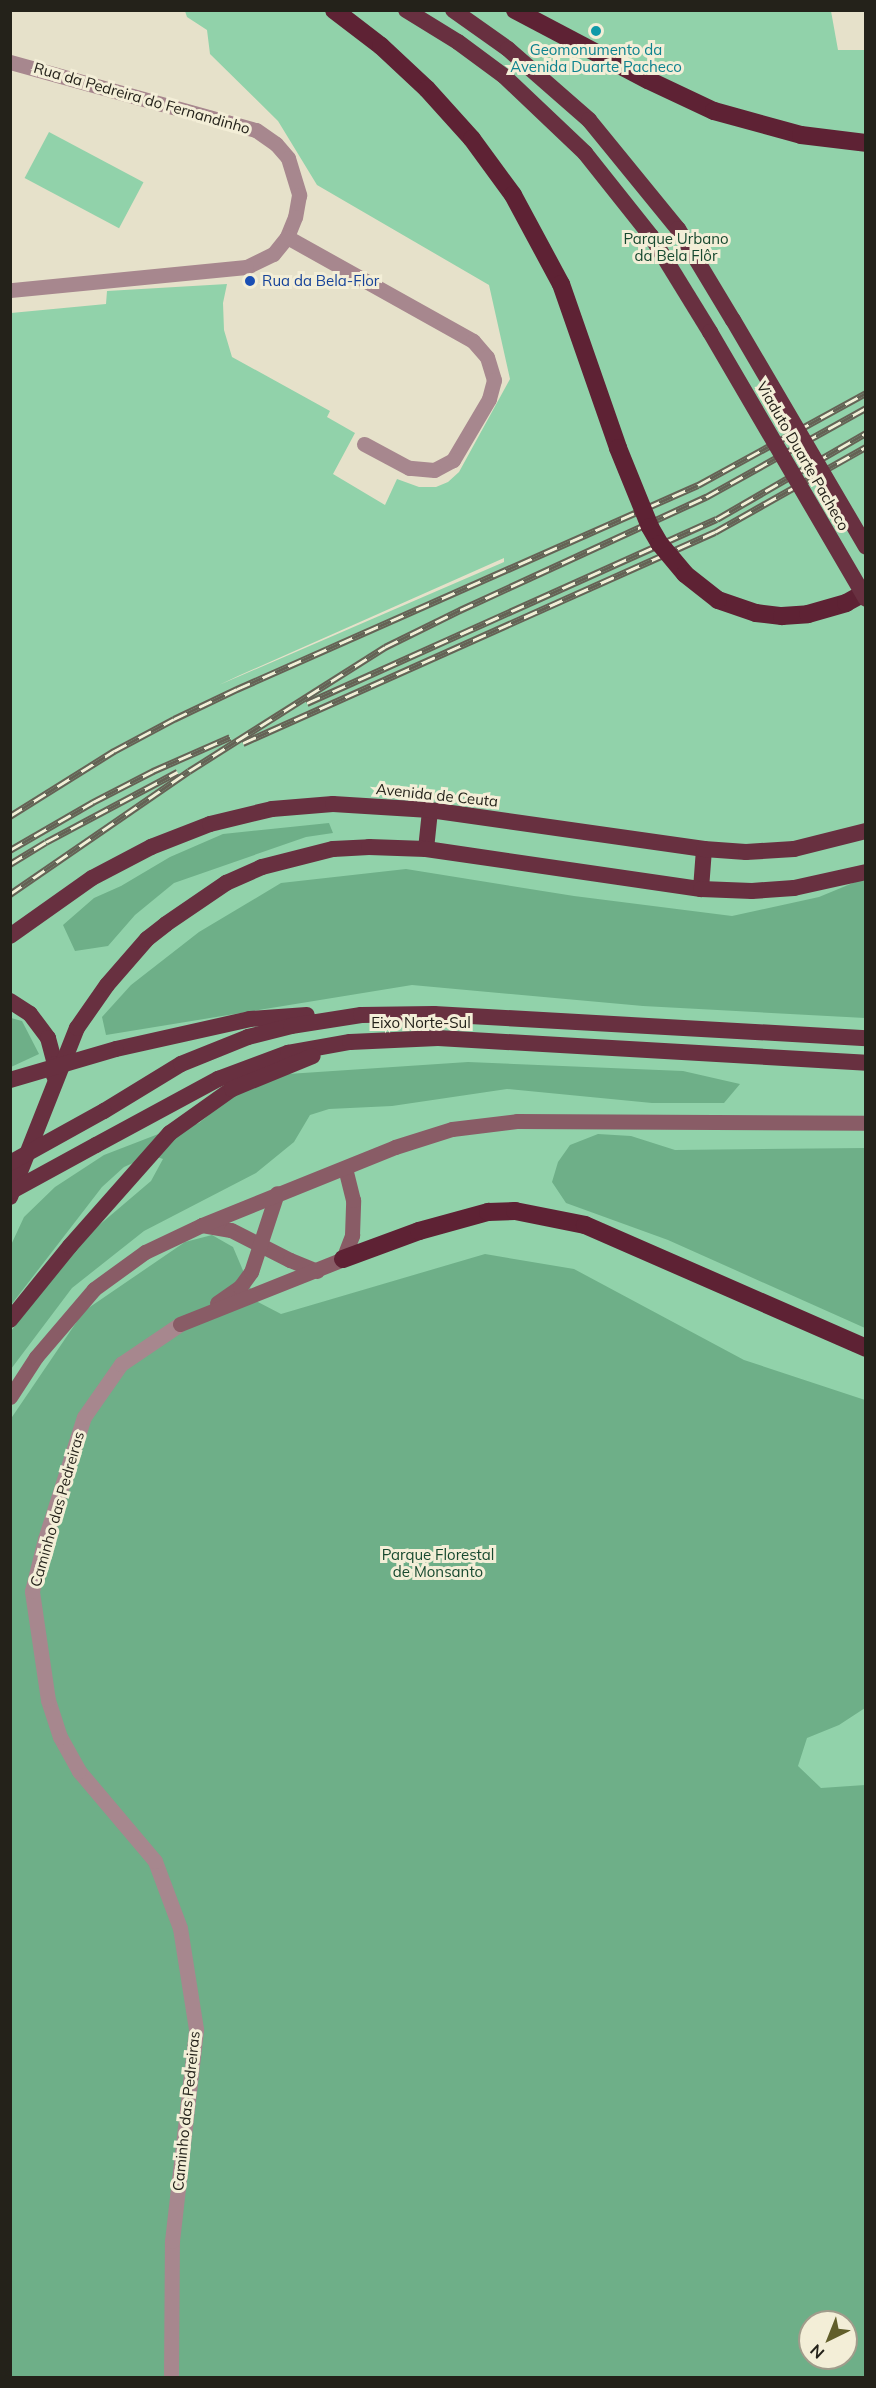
<!DOCTYPE html>
<meta charset="utf-8">
<style>
body{margin:0}
#map{position:relative;width:876px;height:2388px;overflow:hidden;background:#e6e1ca;font-family:Mulish,sans-serif}
div>[style]{position:absolute}
.green>*{inset:0;background:#91d2aa;transform-origin:0 0}
.forest>*{inset:0;background:#6eaf88}
.minor>*{height:15px;margin:-7.5px;padding:0 7.5px;transform-origin:7.5px;border-radius:7.5px;background:#a7878e}
.tertiary>*{height:15px;margin:-7.5px;padding:0 7.5px;transform-origin:7.5px;border-radius:7.5px;background:#a7878e}
.secondary>*{height:15px;margin:-7.5px;padding:0 7.5px;transform-origin:7.5px;border-radius:7.5px;background:#895c66}
.trunk>*{height:16px;margin:-8px;padding:0 8px;transform-origin:8px;border-radius:8px;background:#683040}
.motorway>*{height:18px;margin:-9px;padding:0 9px;transform-origin:9px;border-radius:9px;background:#5e2234}
.rail>*{height:7px;margin-top:-3.5px;transform-origin:0;background:repeating-linear-gradient(90deg,#f3eed7 0 14px,#656255 0 28px);box-sizing:border-box;border-block:2px solid #656255}
.trunk-bridge>*{height:16px;margin:-8px;padding:0 8px;transform-origin:8px;border-radius:8px;background:#683040}
.motorway-bridge>*{height:18px;margin:-9px;padding:0 9px;transform-origin:9px;border-radius:9px;background:#5e2234}
.dots>*{width:16px;height:16px;translate:-50% -50%;box-sizing:border-box;border:3px solid #f3eed7;border-radius:50%}
span{translate:-50% -50%;white-space:nowrap;text-align:center;line-height:1.15;-webkit-text-stroke:6px #f3eed7;paint-order:stroke}
.culture-label{font-size:15px;color:#0d838f}
.street-label{font-size:15px;color:#24221a}
.park-label{font-size:15px;color:#17492f}
.transit-label{font-size:15px;color:#164399}
.left{translate:0 -50%;text-align:left}
.frame{position:absolute;inset:0;border:12px solid #24221a;pointer-events:none}
.north{position:absolute;left:798px;top:2310px;width:60px;height:60px;box-sizing:border-box;background:#f3eed7;border:2px solid #a09c8b;border-radius:50%;rotate:223deg;font-size:16px;font-weight:700;line-height:24px;text-align:center;color:#24221a}
.north::after{content:'';display:block;margin:auto;width:21px;height:27px;background:#615e2a;clip-path:polygon(50% 0,100% 100%,50% 72%,0 100%)}
</style>
<div id="map">
<div class="green">
<i style="clip-path:polygon(evenodd,185px 11px,831px 11px,838px 50px,866px 50px,865px 2377px,11px 2378px,11px 313px,106px 304px,107px 291px,227px 284px,223px 303px,224px 330px,232px 357px,330px 411px,327px 417px,355px 433px,333px 474px,385px 505px,397px 479px,419px 487px,436px 487px,448px 482px,459px 472px,510px 379px,489px 285px,317px 185px,278px 121px,210px 54px,207px 30px,187px 17px,185px 11px,504px 558px,504px 562px,219px 685px,238px 676px,504px 558px,185px 11px,810px 2322px,846px 2322px,846px 2358px,810px 2358px,810px 2322px)"></i>
<i style="left:49px;top:132px;width:107px;height:52px;rotate:28deg"></i>
</div>
<div class="forest">
<i style="clip-path:polygon(329px 823px,333px 833px,306px 837px,174px 883px,135px 915px,108px 946px,75px 951px,63px 925px,94px 898px,121px 886px,170px 857px,223px 834px)"></i>
<i style="clip-path:polygon(406px 869px,574px 896px,732px 916px,819px 897px,865px 878px,865px 1018px,643px 1006px,412px 985px,106px 1035px,102px 1017px,131px 985px,199px 932px,281px 883px)"></i>
<i style="clip-path:polygon(11px 1018px,22px 1021px,39px 1054px,11px 1067px)"></i>
<i style="clip-path:polygon(468px 1062px,683px 1071px,740px 1084px,724px 1103px,652px 1103px,507px 1089px,392px 1106px,329px 1109px,310px 1115px,294px 1142px,256px 1173px,144px 1231px,72px 1288px,11px 1369px,11px 1331px,84px 1238px,151px 1181px,163px 1159px,151px 1155px,124px 1167px,102px 1187px,11px 1305px,11px 1245px,24px 1217px,55px 1187px,104px 1155px,161px 1133px,199px 1123px,231px 1097px,288px 1074px)"></i>
<i style="clip-path:polygon(598px 1134px,631px 1136px,675px 1150px,865px 1148px,865px 1328px,668px 1240px,566px 1203px,552px 1182px,558px 1162px,570px 1145px)"></i>
<i style="clip-path:polygon(evenodd,212px 1235px,233px 1247px,256px 1301px,281px 1314px,485px 1254px,574px 1269px,744px 1360px,865px 1400px,865px 1708px,839px 1725px,807px 1738px,798px 1766px,821px 1788px,865px 1785px,865px 2377px,11px 2377px,10px 1420px,84px 1311px,185px 1242px,212px 1235px,810px 2322px,846px 2322px,846px 2358px,810px 2358px,810px 2322px)"></i>
</div>
<div class="minor">
<i style="left:10px;top:62px;width:255px;rotate:15.5deg"></i>
<i style="left:256px;top:130px;width:24px;rotate:35deg"></i>
<i style="left:276px;top:144px;width:18px;rotate:49deg"></i>
<i style="left:288px;top:158px;width:39px;rotate:73deg"></i>
<i style="left:299px;top:195px;width:22px;rotate:100deg"></i>
<i style="left:295px;top:217px;width:22px;rotate:112deg"></i>
<i style="left:287px;top:237px;width:22px;rotate:129deg"></i>
<i style="left:273px;top:254px;width:30px;rotate:154deg"></i>
<i style="left:246px;top:267px;width:237px;rotate:174.4deg"></i>
<i style="left:287px;top:237px;width:213px;rotate:29.2deg"></i>
<i style="left:473px;top:341px;width:21px;rotate:49deg"></i>
<i style="left:487px;top:357px;width:24px;rotate:73deg"></i>
<i style="left:494px;top:380px;width:20px;rotate:105deg"></i>
<i style="left:489px;top:399px;width:71px;rotate:120.5deg"></i>
<i style="left:453px;top:460px;width:21px;rotate:152deg"></i>
<i style="left:434px;top:470px;width:25px;rotate:-175deg"></i>
<i style="left:409px;top:468px;width:51px;rotate:-151.9deg"></i>
</div>
<div class="tertiary">
<i style="left:171px;top:2378px;width:137px;rotate:-89.6deg"></i>
<i style="left:172px;top:2241px;width:213px;rotate:-83.5deg"></i>
<i style="left:196px;top:2029px;width:102px;rotate:-99deg"></i>
<i style="left:180px;top:1928px;width:72px;rotate:-110.5deg"></i>
<i style="left:155px;top:1861px;width:118px;rotate:-130.2deg"></i>
<i style="left:79px;top:1771px;width:39px;rotate:-119deg"></i>
<i style="left:60px;top:1737px;width:39px;rotate:-108deg"></i>
<i style="left:48px;top:1700px;width:110px;rotate:-98.4deg"></i>
<i style="left:32px;top:1591px;width:54px;rotate:-76deg"></i>
<i style="left:45px;top:1539px;width:128px;rotate:-72.3deg"></i>
<i style="left:84px;top:1417px;width:65px;rotate:-55.1deg"></i>
<i style="left:121px;top:1364px;width:71px;rotate:-34.1deg"></i>
</div>
<div class="secondary">
<i style="left:202px;top:1225px;width:29px;rotate:10deg"></i>
<i style="left:231px;top:1230px;width:66px;rotate:27deg"></i>
<i style="left:290px;top:1260px;width:29px;rotate:22deg"></i>
<i style="left:217px;top:1303px;width:28px;rotate:-35deg"></i>
<i style="left:240px;top:1287px;width:19px;rotate:-54deg"></i>
<i style="left:251px;top:1272px;width:83px;rotate:-71.8deg"></i>
<i style="left:180px;top:1324px;width:175px;rotate:-21.7deg"></i>
<i style="left:343px;top:1259px;width:26px;rotate:-69deg"></i>
<i style="left:352px;top:1235px;width:35px;rotate:-88deg"></i>
<i style="left:353px;top:1200px;width:33px;rotate:-104deg"></i>
<i style="left:10px;top:1397px;width:48px;rotate:-57deg"></i>
<i style="left:36px;top:1357px;width:89px;rotate:-49.5deg"></i>
<i style="left:94px;top:1289px;width:63px;rotate:-36deg"></i>
<i style="left:145px;top:1252px;width:63px;rotate:-25.3deg"></i>
<i style="left:202px;top:1225px;width:208px;rotate:-22deg"></i>
<i style="left:395px;top:1147px;width:60px;rotate:-17.5deg"></i>
<i style="left:452px;top:1129px;width:65px;rotate:-7deg"></i>
<i style="left:517px;top:1121px;width:349px;rotate:0.3deg"></i>
</div>
<div class="trunk">
<i style="left:406px;top:10px;width:61px;rotate:31.6deg"></i>
<i style="left:458px;top:42px;width:57px;rotate:36.5deg"></i>
<i style="left:504px;top:76px;width:112px;rotate:43.5deg"></i>
<i style="left:585px;top:153px;width:106px;rotate:51.5deg"></i>
<i style="left:651px;top:236px;width:113px;rotate:58.4deg"></i>
<i style="left:453px;top:10px;width:67px;rotate:35.3deg"></i>
<i style="left:508px;top:49px;width:108px;rotate:41.2deg"></i>
<i style="left:589px;top:120px;width:141px;rotate:50.8deg"></i>
<i style="left:678px;top:229px;width:106px;rotate:58.9deg"></i>
<i style="left:426px;top:849px;width:39px;rotate:-84deg"></i>
<i style="left:701px;top:889px;width:40px;rotate:-85.7deg"></i>
<i style="left:10px;top:936px;width:100px;rotate:-35.3deg"></i>
<i style="left:92px;top:878px;width:67px;rotate:-27.7deg"></i>
<i style="left:151px;top:847px;width:63px;rotate:-21.3deg"></i>
<i style="left:210px;top:824px;width:64px;rotate:-13.6deg"></i>
<i style="left:272px;top:809px;width:61px;rotate:-4.7deg"></i>
<i style="left:333px;top:804px;width:97px;rotate:3.5deg"></i>
<i style="left:430px;top:810px;width:277px;rotate:8.1deg"></i>
<i style="left:704px;top:849px;width:42px;rotate:4.1deg"></i>
<i style="left:746px;top:852px;width:48px;rotate:-3.6deg"></i>
<i style="left:794px;top:849px;width:74px;rotate:-14deg"></i>
<i style="left:10px;top:1001px;width:24px;rotate:33deg"></i>
<i style="left:30px;top:1014px;width:30px;rotate:53deg"></i>
<i style="left:48px;top:1038px;width:27px;rotate:75deg"></i>
<i style="left:55px;top:1064px;width:12px;rotate:95deg"></i>
<i style="left:116px;top:1049px;width:137px;rotate:-12.6deg"></i>
<i style="left:250px;top:1019px;width:57px;rotate:-4deg"></i>
<i style="left:104px;top:1111px;width:90px;rotate:-31.4deg"></i>
<i style="left:181px;top:1064px;width:72px;rotate:-21.9deg"></i>
<i style="left:248px;top:1037px;width:44px;rotate:-14.3deg"></i>
<i style="left:291px;top:1026px;width:71px;rotate:-8.9deg"></i>
<i style="left:361px;top:1015px;width:73px;rotate:-0.8deg"></i>
<i style="left:434px;top:1014px;width:433px;rotate:3.2deg"></i>
<i style="left:96px;top:1145px;width:139px;rotate:-28.4deg"></i>
<i style="left:218px;top:1079px;width:75px;rotate:-20.4deg"></i>
<i style="left:288px;top:1053px;width:63px;rotate:-10.1deg"></i>
<i style="left:350px;top:1042px;width:88px;rotate:-2.6deg"></i>
<i style="left:438px;top:1038px;width:429px;rotate:3.3deg"></i>
<i style="left:10px;top:1197px;width:182px;rotate:-68.4deg"></i>
<i style="left:77px;top:1028px;width:52px;rotate:-55.1deg"></i>
<i style="left:107px;top:985px;width:61px;rotate:-49deg"></i>
<i style="left:147px;top:939px;width:24px;rotate:-38deg"></i>
<i style="left:166px;top:924px;width:73px;rotate:-34.3deg"></i>
<i style="left:226px;top:883px;width:39px;rotate:-24deg"></i>
<i style="left:262px;top:867px;width:73px;rotate:-14.2deg"></i>
<i style="left:333px;top:849px;width:36px;rotate:-3deg"></i>
<i style="left:369px;top:847px;width:57px;rotate:2deg"></i>
<i style="left:426px;top:849px;width:278px;rotate:8.3deg"></i>
<i style="left:701px;top:889px;width:51px;rotate:2.2deg"></i>
<i style="left:752px;top:891px;width:42px;rotate:-4.1deg"></i>
<i style="left:794px;top:888px;width:74px;rotate:-12.5deg"></i>
<i style="left:10px;top:1320px;width:95px;rotate:-51deg"></i>
<i style="left:70px;top:1246px;width:151px;rotate:-48.5deg"></i>
<i style="left:170px;top:1133px;width:76px;rotate:-35.4deg"></i>
<i style="left:232px;top:1089px;width:87px;rotate:-22.2deg"></i>
</div>
<div class="motorway">
<i style="left:334px;top:10px;width:59px;rotate:37.5deg"></i>
<i style="left:381px;top:46px;width:63px;rotate:43.1deg"></i>
<i style="left:427px;top:89px;width:67px;rotate:48deg"></i>
<i style="left:472px;top:139px;width:69px;rotate:53.8deg"></i>
<i style="left:513px;top:195px;width:101px;rotate:61.7deg"></i>
<i style="left:561px;top:284px;width:174px;rotate:70.8deg"></i>
<i style="left:515px;top:10px;width:150px;rotate:27.8deg"></i>
<i style="left:648px;top:80px;width:73px;rotate:25.2deg"></i>
<i style="left:714px;top:111px;width:90px;rotate:15.4deg"></i>
<i style="left:801px;top:135px;width:65px;rotate:7deg"></i>
<i style="left:718px;top:600px;width:40px;rotate:18.9deg"></i>
<i style="left:756px;top:613px;width:26px;rotate:7deg"></i>
<i style="left:782px;top:616px;width:26px;rotate:-4deg"></i>
<i style="left:808px;top:614px;width:40px;rotate:-16deg"></i>
<i style="left:846px;top:603px;width:23px;rotate:-29deg"></i>
<i style="left:343px;top:1259px;width:81px;rotate:-20.2deg"></i>
<i style="left:419px;top:1231px;width:72px;rotate:-15.4deg"></i>
<i style="left:488px;top:1212px;width:27px;rotate:-2deg"></i>
<i style="left:515px;top:1211px;width:71px;rotate:11.3deg"></i>
<i style="left:585px;top:1225px;width:307px;rotate:23.6deg"></i>
</div>
<div class="rail">
<i style="left:307px;top:703px;width:449px;rotate:-24.2deg"></i>
<i style="left:717px;top:519px;width:172px;rotate:-30deg"></i>
<i style="left:243px;top:743px;width:517px;rotate:-24.09deg"></i>
<i style="left:715px;top:532px;width:173px;rotate:-29.4deg"></i>
<i style="left:10px;top:816px;width:123px;rotate:-32deg"></i>
<i style="left:114px;top:751px;width:68px;rotate:-28.1deg"></i>
<i style="left:174px;top:719px;width:70px;rotate:-25.5deg"></i>
<i style="left:237px;top:689px;width:504px;rotate:-23.87deg"></i>
<i style="left:698px;top:485px;width:192px;rotate:-28.7deg"></i>
<i style="left:10px;top:850px;width:96px;rotate:-30deg"></i>
<i style="left:93px;top:802px;width:68px;rotate:-27.3deg"></i>
<i style="left:153px;top:771px;width:84px;rotate:-23.8deg"></i>
<i style="left:10px;top:864px;width:42px;rotate:-31.4deg"></i>
<i style="left:46px;top:842px;width:149px;rotate:-28.1deg"></i>
<i style="left:10px;top:894px;width:217px;rotate:-34.5deg"></i>
<i style="left:189px;top:771px;width:232px;rotate:-32.3deg"></i>
<i style="left:385px;top:647px;width:84px;rotate:-26.3deg"></i>
<i style="left:460px;top:610px;width:271px;rotate:-24.7deg"></i>
<i style="left:706px;top:497px;width:183px;rotate:-29.1deg"></i>
</div>
<div class="trunk-bridge">
<i style="left:733px;top:320px;width:263px;rotate:59.6deg"></i>
<i style="left:710px;top:332px;width:309px;rotate:59.7deg"></i>
<i style="left:10px;top:1080px;width:110px;rotate:-16.3deg"></i>
<i style="left:10px;top:1163px;width:107px;rotate:-29deg"></i>
<i style="left:10px;top:1192px;width:98px;rotate:-28.7deg"></i>
</div>
<div class="motorway-bridge">
<i style="left:618px;top:448px;width:85px;rotate:67.9deg"></i>
<i style="left:650px;top:527px;width:20px;rotate:60deg"></i>
<i style="left:660px;top:544px;width:39px;rotate:50deg"></i>
<i style="left:685px;top:574px;width:42px;rotate:38.2deg"></i>
</div>
<div class="dots">
<i style="left:596px;top:31px;background:#0f9aa8"></i>
<i style="left:250px;top:281px;background:#1a4fb4"></i>
</div>
<div class="culture-label">
<span style="left:596px;top:58px">Geomonumento da<br>Avenida Duarte Pacheco</span>
</div>
<div class="street-label">
<span style="left:142px;top:98px;rotate:16deg">Rua da Pedreira do Fernandinho</span>
<span style="left:803px;top:456px;rotate:60deg">Viaduto Duarte Pacheco</span>
<span style="left:437px;top:795px;rotate:6deg">Avenida de Ceuta</span>
<span style="left:421px;top:1023px">Eixo Norte-Sul</span>
<span style="left:57px;top:1509px;rotate:-74deg">Caminho das Pedreiras</span>
<span style="left:186px;top:2111px;rotate:-84deg">Caminho das Pedreiras</span>
</div>
<div class="park-label">
<span style="left:676px;top:247px">Parque Urbano<br>da Bela Flôr</span>
<span style="left:438px;top:1563px">Parque Florestal<br>de Monsanto</span>
</div>
<div class="transit-label">
<span class="left" style="left:262px;top:281px">Rua da Bela-Flor</span>
</div>
<div class="frame"></div>
<div class="north">N</div>
</div>
